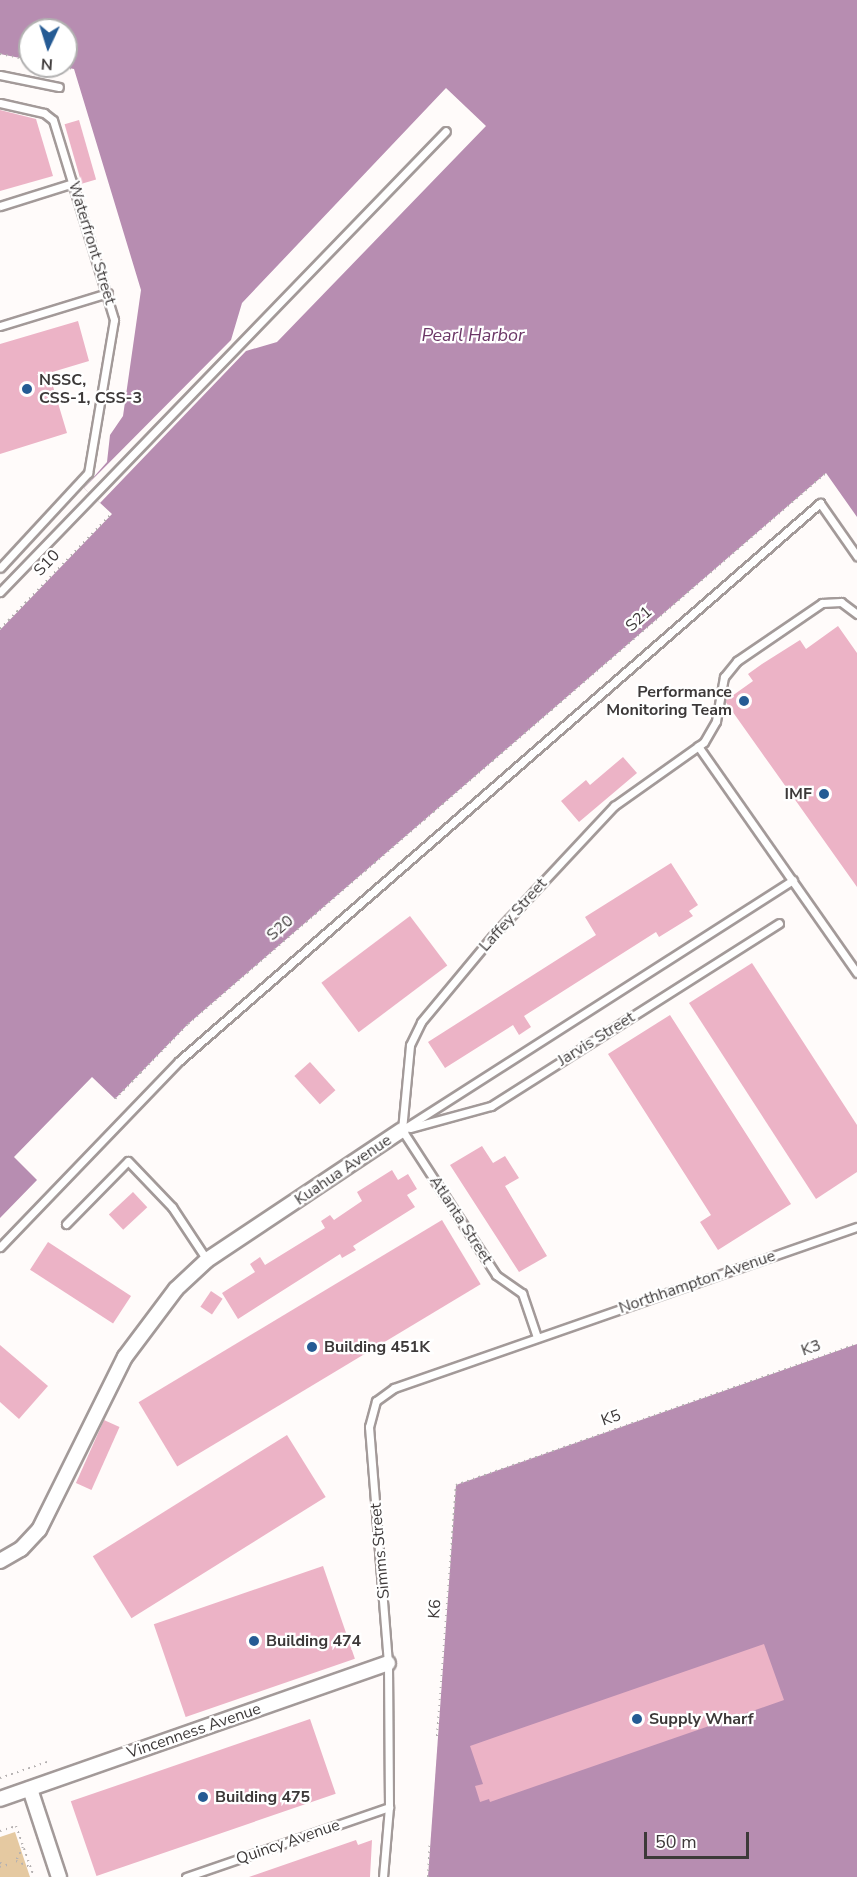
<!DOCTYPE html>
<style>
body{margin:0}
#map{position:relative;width:857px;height:1877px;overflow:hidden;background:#fffbfa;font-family:"Nunito Sans",sans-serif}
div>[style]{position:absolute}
.green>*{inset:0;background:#e5c9a1}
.water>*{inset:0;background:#b78db1}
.pier>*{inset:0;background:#fffbfa}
.building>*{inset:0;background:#ecb3c6;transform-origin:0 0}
.path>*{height:2px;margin-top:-1px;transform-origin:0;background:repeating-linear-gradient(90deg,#b5b1b1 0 1.5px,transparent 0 6px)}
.roads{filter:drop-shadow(2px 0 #a39a99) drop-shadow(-2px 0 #a39a99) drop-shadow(0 2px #a39a99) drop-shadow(0 -2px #a39a99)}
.service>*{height:7px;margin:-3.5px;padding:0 3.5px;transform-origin:3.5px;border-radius:3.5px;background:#fff}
.minor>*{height:14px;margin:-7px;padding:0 7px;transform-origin:7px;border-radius:7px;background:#fff}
.dots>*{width:16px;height:16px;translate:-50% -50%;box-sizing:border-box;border:3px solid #fff;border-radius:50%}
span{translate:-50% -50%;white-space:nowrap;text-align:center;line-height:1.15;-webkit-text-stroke:4.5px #fff;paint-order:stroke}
.street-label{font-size:16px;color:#3d3939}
.poi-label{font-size:16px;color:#3d3939;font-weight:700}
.left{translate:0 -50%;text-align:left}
.right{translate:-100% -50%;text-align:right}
.water-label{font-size:18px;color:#6c3767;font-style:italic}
.north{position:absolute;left:18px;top:18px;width:60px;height:60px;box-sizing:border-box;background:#fff;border:2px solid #b1b0b0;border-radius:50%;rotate:184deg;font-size:16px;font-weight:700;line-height:24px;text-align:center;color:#3d3939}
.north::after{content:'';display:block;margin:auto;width:21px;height:27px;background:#255b94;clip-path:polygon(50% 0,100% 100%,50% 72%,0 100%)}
.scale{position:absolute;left:644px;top:1832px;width:105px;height:27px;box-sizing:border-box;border:3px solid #3d3939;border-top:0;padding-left:8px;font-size:18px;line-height:21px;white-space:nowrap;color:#3d3939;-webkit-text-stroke:4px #fff;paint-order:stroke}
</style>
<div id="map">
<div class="green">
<i style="clip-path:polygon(15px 1832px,30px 1877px,0 1877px,0 1837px)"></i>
</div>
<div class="water">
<i style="clip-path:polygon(0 0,857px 0,857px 517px,826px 473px,188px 1024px,115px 1099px,92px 1077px,14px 1157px,37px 1180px,0 1218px,0 630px,112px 514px,84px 488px,107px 462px,110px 435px,123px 416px,141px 290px,74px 69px,58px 66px,66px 66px,66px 30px,30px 30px,30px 60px,0 54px)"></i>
<i style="clip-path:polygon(857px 1344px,857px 1877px,428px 1877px,456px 1485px)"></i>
</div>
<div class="pier">
<i style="clip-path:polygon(446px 88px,486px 126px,277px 342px,246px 351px,100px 503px,84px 488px,231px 340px,242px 303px)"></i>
</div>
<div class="building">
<i style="clip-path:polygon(0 110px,36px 119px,53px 176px,0 191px)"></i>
<i style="left:79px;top:120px;width:62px;height:15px;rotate:74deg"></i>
<i style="clip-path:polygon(78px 321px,89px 361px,49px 373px,67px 433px,0 454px,0 344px)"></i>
<i style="clip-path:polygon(838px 626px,857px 653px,857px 887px,725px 701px,753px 681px,748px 674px,762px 664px,800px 640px,806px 649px)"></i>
<i style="clip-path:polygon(623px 757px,637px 773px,579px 822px,561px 801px,586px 780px,590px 785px)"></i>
<i style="clip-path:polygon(671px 863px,698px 905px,689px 911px,693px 916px,659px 937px,656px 932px,524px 1016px,531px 1027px,519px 1035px,513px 1025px,445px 1068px,428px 1042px,596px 935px,585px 917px)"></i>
<i style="left:410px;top:916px;width:62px;height:111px;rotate:53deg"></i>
<i style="clip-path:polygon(752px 963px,857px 1125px,857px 1172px,816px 1199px,689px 1003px)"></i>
<i style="clip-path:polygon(670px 1015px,791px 1204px,718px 1250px,700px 1222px,711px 1215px,608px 1054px)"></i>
<i style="left:310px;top:1062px;width:38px;height:21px;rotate:48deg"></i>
<i style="clip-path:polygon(482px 1146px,493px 1163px,505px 1156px,519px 1178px,505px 1186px,547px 1256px,519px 1272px,450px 1165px)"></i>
<i style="clip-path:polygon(392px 1170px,398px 1180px,408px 1174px,417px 1189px,407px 1195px,415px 1207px,353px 1246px,356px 1250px,342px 1258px,340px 1254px,238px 1319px,222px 1293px,255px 1272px,250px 1264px,260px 1257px,265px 1265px,325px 1228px,321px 1221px,330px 1215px,334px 1220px,362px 1201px,357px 1192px)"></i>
<i style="left:133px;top:1192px;width:21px;height:33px;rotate:47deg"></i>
<i style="left:442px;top:1220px;width:75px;height:354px;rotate:59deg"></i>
<i style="left:48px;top:1242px;width:99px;height:33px;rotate:33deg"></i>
<i style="left:211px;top:1291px;width:14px;height:19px;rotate:34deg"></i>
<i style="clip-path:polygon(0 1345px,48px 1386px,19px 1419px,0 1402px)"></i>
<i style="left:104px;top:1420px;width:17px;height:69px;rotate:24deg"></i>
<i style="left:287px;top:1435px;width:73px;height:229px;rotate:58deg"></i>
<i style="left:323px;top:1566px;width:98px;height:179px;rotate:71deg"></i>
<i style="clip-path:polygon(764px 1644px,784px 1700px,490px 1802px,489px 1799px,480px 1802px,475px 1786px,483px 1784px,470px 1746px)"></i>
<i style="left:310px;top:1719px;width:79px;height:253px;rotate:71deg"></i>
<i style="clip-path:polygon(356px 1840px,358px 1845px,372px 1840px,370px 1877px,249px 1877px)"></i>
</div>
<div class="path">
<i style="left:0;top:54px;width:31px;rotate:11deg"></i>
<i style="left:58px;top:66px;width:15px;rotate:11deg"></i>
<i style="left:0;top:629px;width:161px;rotate:-46deg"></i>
<i style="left:115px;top:1099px;width:105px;rotate:-45.8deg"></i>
<i style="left:188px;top:1024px;width:843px;rotate:-40.82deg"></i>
<i style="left:437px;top:1736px;width:252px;rotate:-85.7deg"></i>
<i style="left:456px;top:1485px;width:425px;rotate:-19.4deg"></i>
<i style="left:0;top:1778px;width:53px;rotate:-18.8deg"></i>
<i style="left:0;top:1831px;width:17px;rotate:-17deg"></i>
<i style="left:16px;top:1826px;width:54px;rotate:70.6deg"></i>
<i style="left:23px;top:1847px;width:16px;rotate:117deg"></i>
<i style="left:16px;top:1861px;width:15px;rotate:23deg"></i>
<i style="left:0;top:1863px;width:7px;rotate:16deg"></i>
<i style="left:7px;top:1865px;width:7px;rotate:164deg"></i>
<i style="left:428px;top:1877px;width:33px;rotate:-87deg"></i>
</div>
<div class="roads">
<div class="service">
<i style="left:0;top:75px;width:60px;rotate:11.5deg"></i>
<i style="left:0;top:103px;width:45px;rotate:12.8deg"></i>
<i style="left:44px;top:113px;width:11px;rotate:38deg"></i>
<i style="left:53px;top:120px;width:209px;rotate:73deg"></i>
<i style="left:114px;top:320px;width:155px;rotate:99.6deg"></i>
<i style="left:88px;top:473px;width:129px;rotate:132.8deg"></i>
<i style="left:0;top:206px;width:77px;rotate:-17.5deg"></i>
<i style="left:0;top:326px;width:113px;rotate:-17deg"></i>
<i style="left:0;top:592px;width:641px;rotate:-45.95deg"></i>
<i style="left:698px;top:746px;width:277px;rotate:55deg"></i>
<i style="left:410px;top:1128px;width:84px;rotate:-15.2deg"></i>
<i style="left:491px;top:1106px;width:341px;rotate:-32.4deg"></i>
<i style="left:402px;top:1130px;width:85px;rotate:-84.6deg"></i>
<i style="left:410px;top:1045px;width:25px;rotate:-64deg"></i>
<i style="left:421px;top:1022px;width:117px;rotate:-50.2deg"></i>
<i style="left:496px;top:932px;width:173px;rotate:-46.9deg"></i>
<i style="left:614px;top:806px;width:110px;rotate:-35.4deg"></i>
<i style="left:704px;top:742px;width:24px;rotate:-60deg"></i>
<i style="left:716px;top:721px;width:45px;rotate:-79.7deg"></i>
<i style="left:724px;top:677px;width:21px;rotate:-51deg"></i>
<i style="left:737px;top:661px;width:103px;rotate:-34.3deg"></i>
<i style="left:822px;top:603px;width:19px;rotate:-3deg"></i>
<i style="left:841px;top:602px;width:20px;rotate:37deg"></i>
<i style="left:402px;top:1130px;width:464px;rotate:-32.6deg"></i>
<i style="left:402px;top:1130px;width:173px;rotate:57deg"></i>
<i style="left:496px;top:1275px;width:32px;rotate:35deg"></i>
<i style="left:522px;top:1293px;width:46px;rotate:71.2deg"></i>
<i style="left:66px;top:1224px;width:88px;rotate:-45.5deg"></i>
<i style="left:128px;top:1161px;width:64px;rotate:46.3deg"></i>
<i style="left:172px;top:1207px;width:64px;rotate:56.6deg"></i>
<i style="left:0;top:1247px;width:258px;rotate:-46.1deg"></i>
<i style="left:179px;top:1061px;width:850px;rotate:-41.04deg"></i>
<i style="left:820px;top:503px;width:65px;rotate:55.1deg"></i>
<i style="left:186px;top:1877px;width:215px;rotate:-19deg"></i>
<i style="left:383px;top:1877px;width:70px;rotate:-85.1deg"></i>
<i style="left:389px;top:1807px;width:144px;rotate:-90.4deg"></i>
<i style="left:388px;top:1663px;width:237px;rotate:-94.6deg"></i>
<i style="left:369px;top:1427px;width:27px;rotate:-75deg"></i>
<i style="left:376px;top:1401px;width:22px;rotate:-36deg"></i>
<i style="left:394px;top:1388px;width:490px;rotate:-19.2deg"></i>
</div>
<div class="minor">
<i style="left:0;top:1561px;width:24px;rotate:-30deg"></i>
<i style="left:21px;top:1549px;width:26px;rotate:-47deg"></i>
<i style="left:39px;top:1530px;width:193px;rotate:-63.6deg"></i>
<i style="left:125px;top:1357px;width:85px;rotate:-53.1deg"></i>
<i style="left:176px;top:1289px;width:42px;rotate:-43.1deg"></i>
<i style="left:207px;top:1260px;width:234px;rotate:-33.7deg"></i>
<i style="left:30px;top:1789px;width:93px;rotate:71.8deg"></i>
<i style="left:0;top:1799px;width:411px;rotate:-19.3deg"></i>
</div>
</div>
<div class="dots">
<i style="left:27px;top:389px;background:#255b94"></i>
<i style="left:744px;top:701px;background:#255b94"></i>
<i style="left:824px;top:794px;background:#255b94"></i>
<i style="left:312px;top:1347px;background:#255b94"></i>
<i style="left:254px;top:1641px;background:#255b94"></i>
<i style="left:637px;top:1719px;background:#255b94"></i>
<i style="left:203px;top:1797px;background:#255b94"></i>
</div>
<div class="street-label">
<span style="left:92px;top:243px;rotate:73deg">Waterfront Street</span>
<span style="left:47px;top:563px;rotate:-46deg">S10</span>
<span style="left:639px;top:619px;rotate:-41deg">S21</span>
<span style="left:513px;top:915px;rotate:-48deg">Laffey Street</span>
<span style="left:280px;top:928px;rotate:-41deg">S20</span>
<span style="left:596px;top:1039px;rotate:-32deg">Jarvis Street</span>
<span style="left:343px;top:1170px;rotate:-34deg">Kuahua Avenue</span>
<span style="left:461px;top:1220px;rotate:57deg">Atlanta Street</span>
<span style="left:697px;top:1282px;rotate:-19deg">Northhampton Avenue</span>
<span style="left:811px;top:1348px;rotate:-19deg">K3</span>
<span style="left:611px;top:1418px;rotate:-19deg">K5</span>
<span style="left:380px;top:1551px;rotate:-95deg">Simms Street</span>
<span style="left:435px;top:1609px;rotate:-86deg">K6</span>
<span style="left:194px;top:1731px;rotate:-19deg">Vincenness Avenue</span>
<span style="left:288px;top:1842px;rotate:-19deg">Quincy Avenue</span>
</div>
<div class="poi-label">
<span class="left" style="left:39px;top:389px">NSSC,<br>CSS-1, CSS-3</span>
<span class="right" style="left:732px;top:701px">Performance<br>Monitoring Team</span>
<span class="right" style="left:812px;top:794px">IMF</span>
<span class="left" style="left:324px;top:1347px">Building 451K</span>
<span class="left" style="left:266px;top:1641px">Building 474</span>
<span class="left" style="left:649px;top:1719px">Supply Wharf</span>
<span class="left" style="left:215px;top:1797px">Building 475</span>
</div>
<div class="water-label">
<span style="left:473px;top:335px">Pearl Harbor</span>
</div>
<div class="north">N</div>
<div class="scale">50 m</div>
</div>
